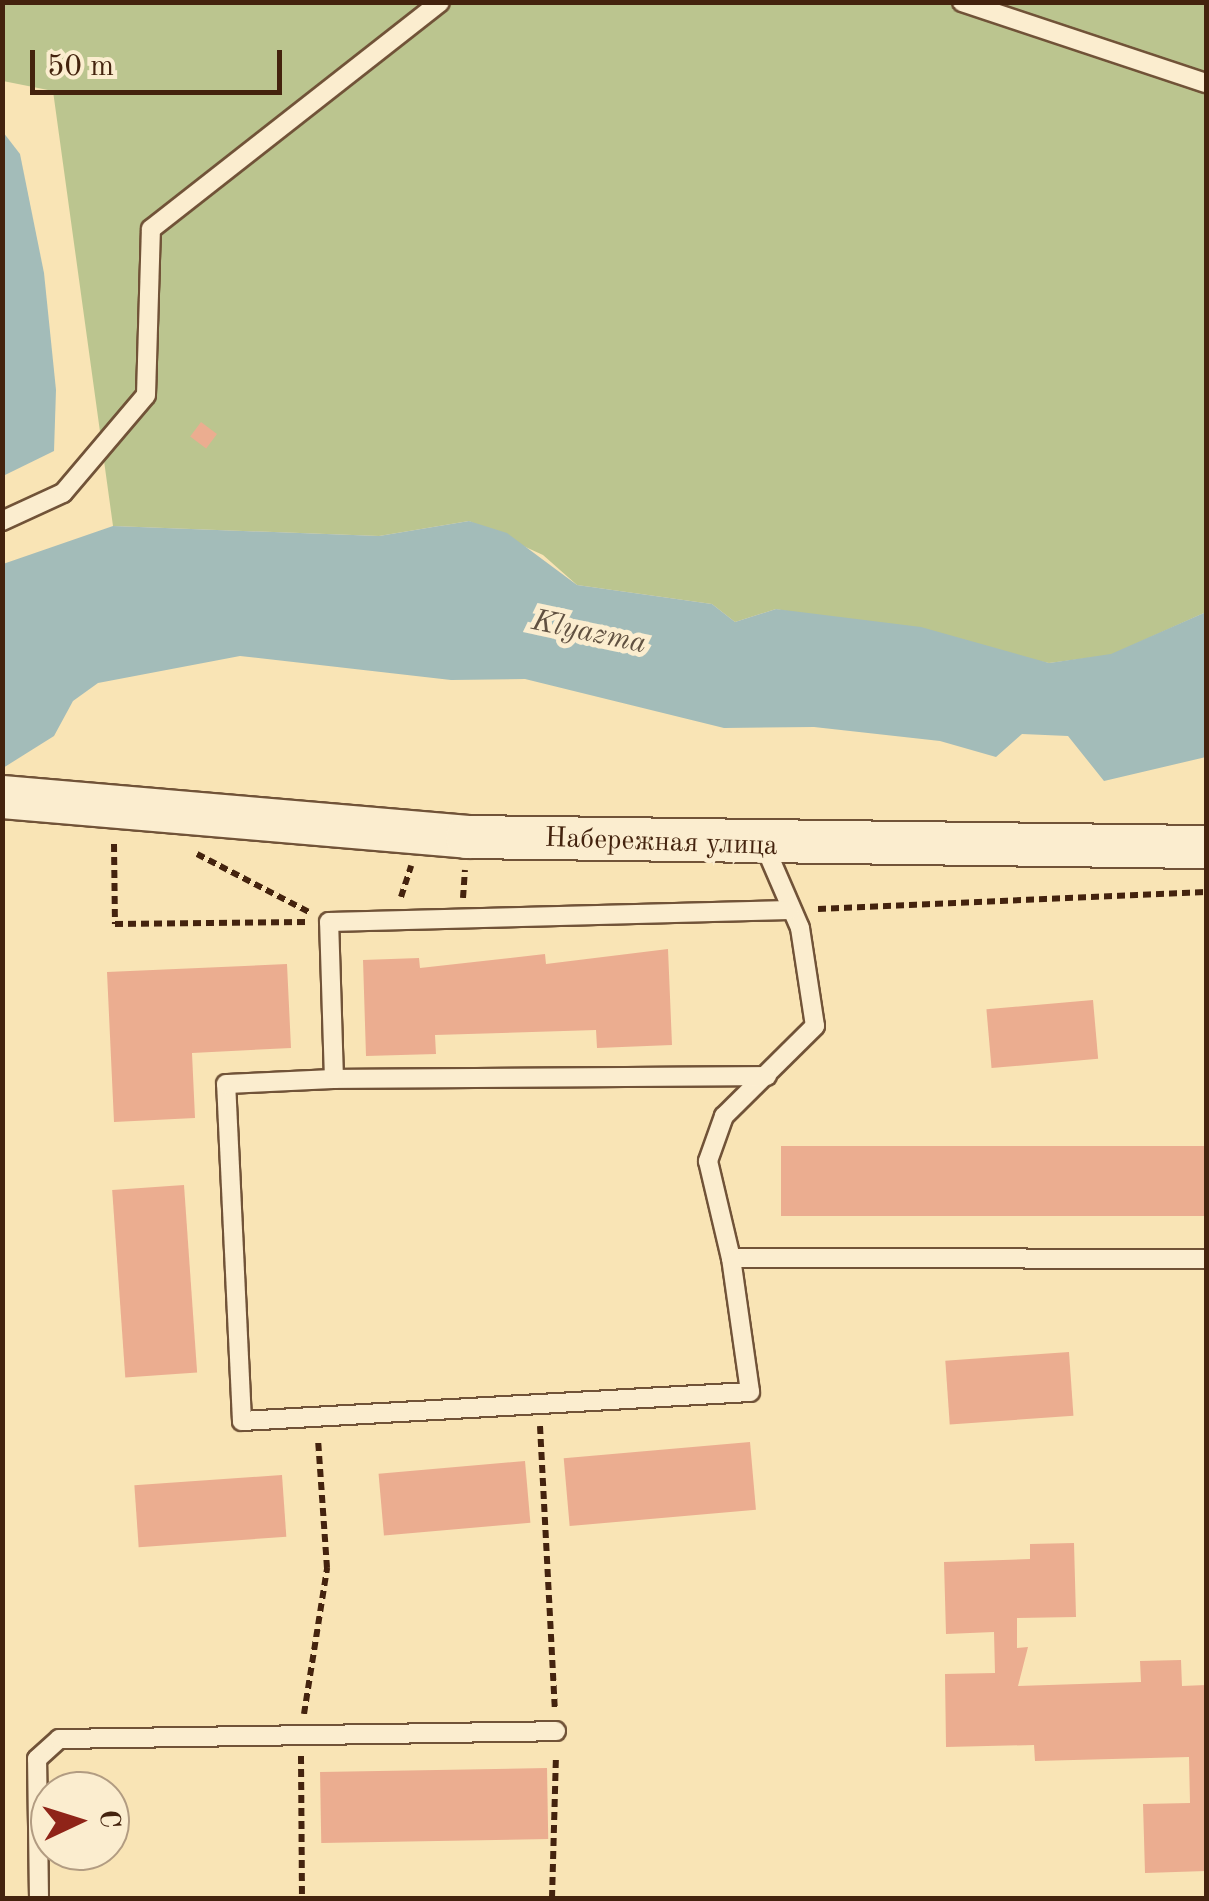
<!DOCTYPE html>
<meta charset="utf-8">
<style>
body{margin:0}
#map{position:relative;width:1209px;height:1901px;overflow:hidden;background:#f9e4b5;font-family:"Old Standard TT",serif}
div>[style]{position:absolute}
.green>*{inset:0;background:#bbc58f}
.water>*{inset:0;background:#a3bcb9}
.building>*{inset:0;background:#ebad90;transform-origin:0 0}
.path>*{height:6px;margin-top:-3px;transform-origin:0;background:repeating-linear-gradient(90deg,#44230e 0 8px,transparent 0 13px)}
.roads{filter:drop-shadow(2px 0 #715338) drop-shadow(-2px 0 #715338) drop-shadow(0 2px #715338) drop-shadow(0 -2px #715338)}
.service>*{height:18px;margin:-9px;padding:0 9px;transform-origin:9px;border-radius:9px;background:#fbedcf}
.tertiary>*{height:42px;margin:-21px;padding:0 21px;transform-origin:21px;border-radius:21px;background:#fbedcf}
span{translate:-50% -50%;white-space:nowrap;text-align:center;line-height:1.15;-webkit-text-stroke:10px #fbedcf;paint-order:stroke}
.street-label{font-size:28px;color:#44230e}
.water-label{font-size:30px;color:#605141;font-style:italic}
.frame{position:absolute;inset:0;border:5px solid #44230e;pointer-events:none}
.north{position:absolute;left:30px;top:1771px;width:100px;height:100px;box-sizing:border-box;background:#fbedcf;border:2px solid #b29c82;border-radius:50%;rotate:86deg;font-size:28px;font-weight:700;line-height:40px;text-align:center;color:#44230e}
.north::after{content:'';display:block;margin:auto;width:35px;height:45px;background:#8f2418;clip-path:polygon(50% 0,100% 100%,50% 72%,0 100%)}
.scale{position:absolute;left:30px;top:50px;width:252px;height:45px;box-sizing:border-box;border:5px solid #44230e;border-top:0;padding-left:12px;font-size:30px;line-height:35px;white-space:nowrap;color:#44230e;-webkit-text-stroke:8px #fbedcf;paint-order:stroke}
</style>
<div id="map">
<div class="green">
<i style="clip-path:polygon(3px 3px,1206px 3px,1206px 612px,1111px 655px,1049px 663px,776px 609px,735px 622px,712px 604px,577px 585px,543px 555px,469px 521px,379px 536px,113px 526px,53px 91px,3px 81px)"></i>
</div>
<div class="water">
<i style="clip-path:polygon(3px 132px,20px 154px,44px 273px,56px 390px,54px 451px,5px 475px)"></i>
<i style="clip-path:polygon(469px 521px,507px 533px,577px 585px,712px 604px,735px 622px,776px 609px,921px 627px,1049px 663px,1111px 654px,1206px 612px,1206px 757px,1104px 781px,1068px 736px,1022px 734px,996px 757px,940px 741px,814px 727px,724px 728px,525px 679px,451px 680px,240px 656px,98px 683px,73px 701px,54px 736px,3px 768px,3px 564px,113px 526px,379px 536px)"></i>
</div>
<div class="building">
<i style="left:201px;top:422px;width:20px;height:18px;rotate:37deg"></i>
<i style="clip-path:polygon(668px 949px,672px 1045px,597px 1048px,596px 1030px,435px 1035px,436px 1054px,366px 1056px,363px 960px,419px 958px,420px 968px,545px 954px,546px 964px)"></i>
<i style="clip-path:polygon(287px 964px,291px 1048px,192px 1053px,195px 1118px,114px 1122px,107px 972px)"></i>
<i style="left:1093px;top:1000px;width:59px;height:107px;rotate:85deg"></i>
<i style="left:1206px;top:1146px;width:70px;height:425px;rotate:90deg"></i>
<i style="left:184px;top:1185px;width:188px;height:72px;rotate:86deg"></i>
<i style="left:1069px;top:1352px;width:64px;height:124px;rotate:86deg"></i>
<i style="left:750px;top:1442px;width:68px;height:187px;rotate:85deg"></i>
<i style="left:525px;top:1461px;width:62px;height:147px;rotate:85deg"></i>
<i style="left:282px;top:1475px;width:62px;height:148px;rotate:86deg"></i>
<i style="clip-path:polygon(1074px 1543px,1076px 1617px,1017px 1618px,1017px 1648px,1028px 1647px,1018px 1686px,1141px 1682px,1140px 1661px,1181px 1660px,1182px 1686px,1206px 1685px,1206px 1871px,1145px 1873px,1143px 1804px,1190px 1803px,1189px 1757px,1035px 1761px,1034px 1745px,946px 1747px,945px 1674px,995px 1673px,994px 1632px,946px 1634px,944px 1562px,1030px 1559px,1030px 1544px)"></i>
<i style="left:547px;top:1768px;width:71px;height:227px;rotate:89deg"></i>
</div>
<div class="path">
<i style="left:114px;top:844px;width:80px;rotate:89.3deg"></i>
<i style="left:115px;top:924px;width:193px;rotate:-0.6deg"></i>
<i style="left:197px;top:854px;width:128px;rotate:27.4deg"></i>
<i style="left:401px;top:897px;width:33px;rotate:-72deg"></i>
<i style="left:463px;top:898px;width:28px;rotate:-86deg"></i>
<i style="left:818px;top:909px;width:388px;rotate:-2.5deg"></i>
<i style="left:540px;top:1426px;width:282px;rotate:87deg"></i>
<i style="left:304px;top:1714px;width:148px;rotate:-81deg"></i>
<i style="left:327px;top:1568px;width:130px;rotate:-94deg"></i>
<i style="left:301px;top:1756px;width:142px;rotate:89.6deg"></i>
<i style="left:552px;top:1898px;width:143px;rotate:-88.4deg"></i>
</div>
<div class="roads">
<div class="service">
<i style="left:962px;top:2px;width:257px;rotate:18.4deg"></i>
<i style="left:2px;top:521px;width:67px;rotate:-24.7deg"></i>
<i style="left:63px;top:493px;width:128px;rotate:-49.7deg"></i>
<i style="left:146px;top:395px;width:166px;rotate:-88.3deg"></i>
<i style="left:151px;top:229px;width:367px;rotate:-38.1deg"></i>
<i style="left:765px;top:847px;width:88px;rotate:66.6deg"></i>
<i style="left:800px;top:928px;width:99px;rotate:81.3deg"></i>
<i style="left:815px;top:1026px;width:128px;rotate:135.3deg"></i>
<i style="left:724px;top:1116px;width:48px;rotate:109.6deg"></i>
<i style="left:708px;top:1161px;width:100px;rotate:76.7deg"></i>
<i style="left:731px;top:1258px;width:475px;rotate:0.1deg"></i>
<i style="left:334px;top:1079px;width:433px;rotate:-0.4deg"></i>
<i style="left:731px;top:1258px;width:135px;rotate:81.9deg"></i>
<i style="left:750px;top:1392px;width:509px;rotate:176.73deg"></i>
<i style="left:242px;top:1421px;width:337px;rotate:-92.7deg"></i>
<i style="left:226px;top:1084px;width:108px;rotate:-2.7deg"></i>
<i style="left:334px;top:1079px;width:157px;rotate:-91.8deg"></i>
<i style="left:329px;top:922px;width:461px;rotate:-1.5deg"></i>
<i style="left:39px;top:1898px;width:139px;rotate:-90.8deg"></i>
<i style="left:37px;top:1759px;width:30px;rotate:-42deg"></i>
<i style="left:59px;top:1739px;width:497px;rotate:-0.9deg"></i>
</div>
<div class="tertiary">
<i style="left:2px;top:797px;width:467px;rotate:4.9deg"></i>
<i style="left:467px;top:837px;width:739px;rotate:0.78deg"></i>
</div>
</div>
<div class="street-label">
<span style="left:661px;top:843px;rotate:2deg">Набережная улица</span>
</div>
<div class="water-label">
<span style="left:589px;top:633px;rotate:12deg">Klyazma</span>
</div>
<div class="frame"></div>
<div class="north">С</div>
<div class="scale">50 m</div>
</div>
